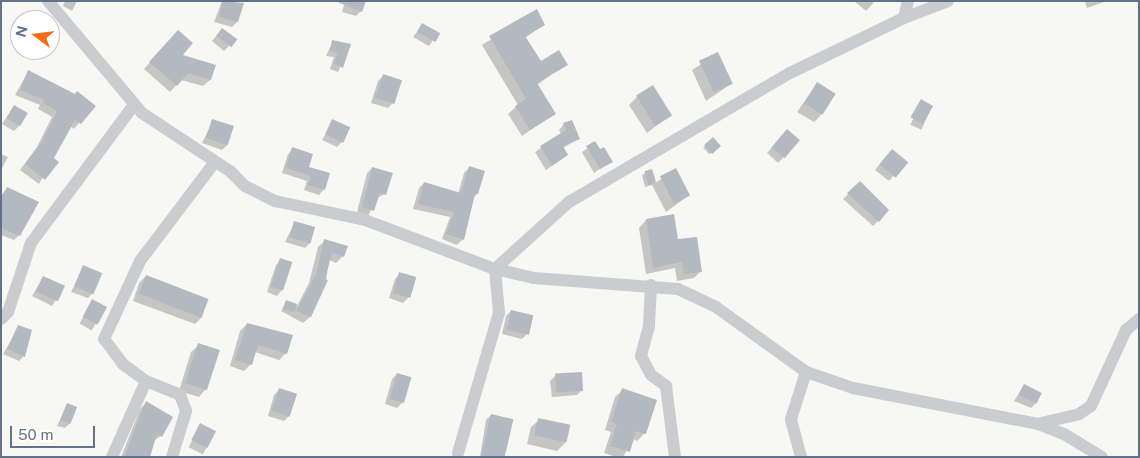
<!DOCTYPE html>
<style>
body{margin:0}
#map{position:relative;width:1140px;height:458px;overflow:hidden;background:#f7f8f4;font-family:"Public Sans",sans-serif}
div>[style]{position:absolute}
.shadow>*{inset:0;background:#0003;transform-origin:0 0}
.building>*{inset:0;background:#b3b9c1;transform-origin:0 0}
.street>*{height:12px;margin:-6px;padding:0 6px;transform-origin:6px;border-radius:6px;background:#caccd0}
span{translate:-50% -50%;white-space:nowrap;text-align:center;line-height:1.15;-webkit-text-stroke:5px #fff;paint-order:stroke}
.frame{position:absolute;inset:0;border:2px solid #637288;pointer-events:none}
.north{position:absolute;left:10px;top:10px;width:50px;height:50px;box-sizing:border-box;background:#fff;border:1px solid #c1c7cf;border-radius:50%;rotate:285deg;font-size:14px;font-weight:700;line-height:20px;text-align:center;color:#637288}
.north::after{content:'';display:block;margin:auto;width:18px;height:22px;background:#f56e17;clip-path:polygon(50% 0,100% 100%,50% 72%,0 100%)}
.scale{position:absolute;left:10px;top:426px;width:85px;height:22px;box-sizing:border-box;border:2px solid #637288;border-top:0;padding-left:6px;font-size:15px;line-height:18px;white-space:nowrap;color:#637288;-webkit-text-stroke:4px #fff;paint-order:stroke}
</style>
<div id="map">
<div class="shadow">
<i style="clip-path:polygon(65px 1px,77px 1px,72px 11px,63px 6px)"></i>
<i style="clip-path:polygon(222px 1px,243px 4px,237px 22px,232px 27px,214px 22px)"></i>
<i style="clip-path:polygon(854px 1px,875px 1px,866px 11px)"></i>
<i style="clip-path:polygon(1085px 1px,1107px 1px,1087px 8px)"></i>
<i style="clip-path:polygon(345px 2px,361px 11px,356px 16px,342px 12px)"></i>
<i style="clip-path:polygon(536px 11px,544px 25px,525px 38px,541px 63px,566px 64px,537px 85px,554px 114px,522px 136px,508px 114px,518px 105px,482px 45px)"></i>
<i style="clip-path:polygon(422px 25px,438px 33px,429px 46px,413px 37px)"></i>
<i style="clip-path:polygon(222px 29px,229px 46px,224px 51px,212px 41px)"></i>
<i style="clip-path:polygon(172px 38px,181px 55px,214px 66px,210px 80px,203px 86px,181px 80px,170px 92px,144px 69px)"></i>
<i style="clip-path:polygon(333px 41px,350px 45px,338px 72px,330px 69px,334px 57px,326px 56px)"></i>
<i style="clip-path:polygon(717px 54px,731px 84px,706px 101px,692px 70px)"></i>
<i style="clip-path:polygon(28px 72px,94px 106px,74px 129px,70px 126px,39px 184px,20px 170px,37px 147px,52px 117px,38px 109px,40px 105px,15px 95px)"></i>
<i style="clip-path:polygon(383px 76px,393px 103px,388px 108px,371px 103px,378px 81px)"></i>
<i style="clip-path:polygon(817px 84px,821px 115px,814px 122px,797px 112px)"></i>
<i style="clip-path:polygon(637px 97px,670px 115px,647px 133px,629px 105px)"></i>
<i style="left:921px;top:101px;width:12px;height:26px;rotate:24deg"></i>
<i style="clip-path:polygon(14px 106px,19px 126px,14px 131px,2px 124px)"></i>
<i style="clip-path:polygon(213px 121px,227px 145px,222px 150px,202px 143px)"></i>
<i style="clip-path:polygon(333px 121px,342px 142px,337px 147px,322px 140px)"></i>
<i style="clip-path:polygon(564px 124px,578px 139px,563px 148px,567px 155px,546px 170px,535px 152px,561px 134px,559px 130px)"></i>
<i style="clip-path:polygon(782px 135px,783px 158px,778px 163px,767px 153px)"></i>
<i style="left:713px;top:139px;width:9px;height:13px;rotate:49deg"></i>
<i style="clip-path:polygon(595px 143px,611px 161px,594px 173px,582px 152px)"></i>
<i style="clip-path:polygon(293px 149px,324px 189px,319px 195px,304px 190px,307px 181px,282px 173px,288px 154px)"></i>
<i style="clip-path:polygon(1px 154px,8px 157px,1px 170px)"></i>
<i style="clip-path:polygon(887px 155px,906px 162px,889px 181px,875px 170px)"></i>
<i style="clip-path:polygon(372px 168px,385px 194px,377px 198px,368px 216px,357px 212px,367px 173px)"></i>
<i style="clip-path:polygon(469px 168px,477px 194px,473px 198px,462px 240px,457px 245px,442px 239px,450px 217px,413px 209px,419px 188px,424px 183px,458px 194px,464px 173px)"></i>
<i style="clip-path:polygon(651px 170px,655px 183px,675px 170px,688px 196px,666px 212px,652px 185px,645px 187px,642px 175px)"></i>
<i style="clip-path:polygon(860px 183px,878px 221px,873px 226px,843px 199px)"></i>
<i style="clip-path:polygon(7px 189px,19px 235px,14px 240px,1px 235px,1px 195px)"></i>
<i style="clip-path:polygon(646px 220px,677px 241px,701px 271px,694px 278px,677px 281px,675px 268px,646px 274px,639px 228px)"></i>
<i style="clip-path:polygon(295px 222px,310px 243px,305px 248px,285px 242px)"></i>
<i style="clip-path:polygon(325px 241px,343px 256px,336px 263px,329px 260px,326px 281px,310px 317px,303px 323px,281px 311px,286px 302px,297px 306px,309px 283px,318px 247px)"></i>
<i style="clip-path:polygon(281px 259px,282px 290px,277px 296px,267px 292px,276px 265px)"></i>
<i style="clip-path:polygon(84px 267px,93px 293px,88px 298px,71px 292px)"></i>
<i style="clip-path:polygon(400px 274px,408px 298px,403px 303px,389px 298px,395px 279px)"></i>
<i style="clip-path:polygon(146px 276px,207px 300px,202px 317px,195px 324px,133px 301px,139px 283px)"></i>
<i style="clip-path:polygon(43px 277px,64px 287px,52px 306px,32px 296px)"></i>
<i style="left:93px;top:300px;width:14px;height:27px;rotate:30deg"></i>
<i style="clip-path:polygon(511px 311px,531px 316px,527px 334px,522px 339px,502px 334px,506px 316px)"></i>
<i style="clip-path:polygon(247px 324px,286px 353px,279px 360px,255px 352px,251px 364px,244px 371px,230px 366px,240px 331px)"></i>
<i style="clip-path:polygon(19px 327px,30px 330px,23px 357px,19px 361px,3px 354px)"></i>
<i style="clip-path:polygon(199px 345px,218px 351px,206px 389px,199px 397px,179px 391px,191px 352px)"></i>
<i style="clip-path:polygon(397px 374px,402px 403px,397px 408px,385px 404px,392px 379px)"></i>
<i style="clip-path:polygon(556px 375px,582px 390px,577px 395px,552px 397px,550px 381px)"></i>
<i style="clip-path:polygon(1024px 385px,1036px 403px,1031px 408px,1014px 401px)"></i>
<i style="clip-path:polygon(279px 390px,295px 395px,289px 416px,284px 421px,268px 416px,274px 395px)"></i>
<i style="clip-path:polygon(623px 390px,645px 433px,637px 441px,633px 439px,623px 457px,616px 457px,604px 453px,611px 432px,605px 430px,615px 397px)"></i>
<i style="clip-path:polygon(146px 403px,161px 436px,153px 441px,148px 457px,121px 457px,140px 409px)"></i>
<i style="clip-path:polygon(67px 405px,70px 423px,65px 428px,57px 426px)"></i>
<i style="clip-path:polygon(491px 415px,504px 457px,480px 457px,486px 420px)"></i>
<i style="clip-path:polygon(539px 420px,568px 426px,565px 443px,557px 451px,527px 444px,531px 427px)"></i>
<i style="left:200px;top:425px;width:16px;height:25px;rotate:27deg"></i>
</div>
<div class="building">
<i style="clip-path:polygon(223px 1px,244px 3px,238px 22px,219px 17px)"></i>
<i style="clip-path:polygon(335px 1px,366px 1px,362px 12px)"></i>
<i style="clip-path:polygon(537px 9px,545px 25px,525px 36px,541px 61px,559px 50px,568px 65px,537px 83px,556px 114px,530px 130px,515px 106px,526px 99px,489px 36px)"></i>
<i style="left:422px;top:23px;width:21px;height:10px;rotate:29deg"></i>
<i style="left:222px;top:28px;width:19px;height:10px;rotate:36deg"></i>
<i style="clip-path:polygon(178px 30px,193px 43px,183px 55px,216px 65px,211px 80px,188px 73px,177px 86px,149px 62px)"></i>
<i style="clip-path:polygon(332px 40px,351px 44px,343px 68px,334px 64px,338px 53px,330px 51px)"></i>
<i style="left:718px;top:52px;width:35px;height:21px;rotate:65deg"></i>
<i style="clip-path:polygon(28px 70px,75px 94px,77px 91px,96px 106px,81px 124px,75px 120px,54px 158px,59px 162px,45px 180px,25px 164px,43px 140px,57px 111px,43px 103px,44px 100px,20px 90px)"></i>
<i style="left:383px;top:74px;width:20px;height:25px;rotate:18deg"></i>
<i style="left:817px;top:82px;width:22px;height:25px;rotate:32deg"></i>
<i style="left:653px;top:85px;width:36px;height:20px;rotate:58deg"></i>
<i style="left:921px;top:99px;width:14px;height:21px;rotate:30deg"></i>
<i style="left:14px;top:105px;width:16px;height:15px;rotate:30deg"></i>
<i style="left:212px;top:119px;width:23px;height:20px;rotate:18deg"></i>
<i style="left:332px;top:119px;width:20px;height:17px;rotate:24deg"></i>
<i style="clip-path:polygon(572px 120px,580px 139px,563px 146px,568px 155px,552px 166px,540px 146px,566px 130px,563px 123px)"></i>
<i style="left:787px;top:129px;width:17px;height:24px;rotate:40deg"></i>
<i style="left:713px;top:137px;width:12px;height:12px;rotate:48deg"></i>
<i style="clip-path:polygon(595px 141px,600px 149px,604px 147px,613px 162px,600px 169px,586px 146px)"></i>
<i style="clip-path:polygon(292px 147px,313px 154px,309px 167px,330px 173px,325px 190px,308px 185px,311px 176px,286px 168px)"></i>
<i style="left:892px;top:149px;width:21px;height:20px;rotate:39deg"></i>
<i style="clip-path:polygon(469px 166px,485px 171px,478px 194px,475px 194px,464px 240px,446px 234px,454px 212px,418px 204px,424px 182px,461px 193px)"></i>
<i style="clip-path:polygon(372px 167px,393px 173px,386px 195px,380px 193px,374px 211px,362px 207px)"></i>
<i style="left:676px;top:168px;width:31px;height:18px;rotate:63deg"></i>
<i style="left:652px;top:169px;width:14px;height:8px;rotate:73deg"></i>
<i style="clip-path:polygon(860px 181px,889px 210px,879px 222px,847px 193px)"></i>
<i style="clip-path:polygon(7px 187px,39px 202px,20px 236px,1px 228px,1px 198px)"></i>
<i style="clip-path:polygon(674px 214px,678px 239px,697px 237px,702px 272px,684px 274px,682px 262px,653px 268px,646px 219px)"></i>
<i style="left:294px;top:221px;width:22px;height:17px;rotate:16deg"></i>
<i style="clip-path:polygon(324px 239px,348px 246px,344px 257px,332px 253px,325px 279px,328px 280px,311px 317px,296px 311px,316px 275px)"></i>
<i style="left:280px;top:258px;width:13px;height:30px;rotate:18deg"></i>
<i style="left:83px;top:265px;width:21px;height:23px;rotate:23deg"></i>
<i style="left:399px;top:272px;width:18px;height:22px;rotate:16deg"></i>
<i style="left:146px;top:275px;width:67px;height:20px;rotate:21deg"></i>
<i style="left:43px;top:276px;width:24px;height:17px;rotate:24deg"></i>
<i style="left:92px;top:299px;width:17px;height:20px;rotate:28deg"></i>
<i style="left:286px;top:300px;width:12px;height:9px;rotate:20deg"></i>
<i style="left:511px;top:310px;width:23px;height:20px;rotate:13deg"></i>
<i style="clip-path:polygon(247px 323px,293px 335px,287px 354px,258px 345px,252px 365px,235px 360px)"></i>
<i style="clip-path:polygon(18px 325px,32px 330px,25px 357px,7px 349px)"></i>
<i style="left:198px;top:343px;width:23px;height:42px;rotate:18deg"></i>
<i style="left:582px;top:372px;width:19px;height:27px;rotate:87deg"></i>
<i style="left:397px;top:373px;width:15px;height:27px;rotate:16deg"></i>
<i style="left:1024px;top:384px;width:20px;height:12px;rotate:27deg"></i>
<i style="left:279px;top:388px;width:19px;height:24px;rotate:18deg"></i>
<i style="clip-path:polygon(622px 388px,657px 400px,646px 434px,636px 431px,630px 452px,610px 446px,617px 424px,611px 422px)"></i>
<i style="clip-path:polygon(146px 401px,173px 417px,162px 437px,157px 434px,150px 457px,124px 457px)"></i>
<i style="left:67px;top:403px;width:11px;height:18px;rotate:22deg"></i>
<i style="left:491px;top:414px;width:23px;height:44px;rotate:13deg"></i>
<i style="left:538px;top:418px;width:33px;height:18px;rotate:12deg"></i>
<i style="left:200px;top:423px;width:18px;height:19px;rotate:27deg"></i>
</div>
<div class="street">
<i style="left:48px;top:1px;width:146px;rotate:50deg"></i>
<i style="left:142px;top:113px;width:107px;rotate:33.5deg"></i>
<i style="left:231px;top:172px;width:20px;rotate:45deg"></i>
<i style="left:245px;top:186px;width:34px;rotate:27deg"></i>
<i style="left:275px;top:201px;width:92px;rotate:11.9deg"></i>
<i style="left:365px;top:220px;width:139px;rotate:20.7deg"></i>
<i style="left:495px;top:269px;width:40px;rotate:13deg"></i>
<i style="left:534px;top:278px;width:144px;rotate:4.4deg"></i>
<i style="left:678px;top:289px;width:42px;rotate:25.3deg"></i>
<i style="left:716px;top:307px;width:111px;rotate:35.8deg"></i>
<i style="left:806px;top:372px;width:50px;rotate:18.8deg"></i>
<i style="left:853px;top:388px;width:188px;rotate:11deg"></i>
<i style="left:1038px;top:424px;width:28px;rotate:21deg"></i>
<i style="left:1064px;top:434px;width:44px;rotate:31.2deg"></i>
<i style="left:904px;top:18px;width:17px;rotate:-77deg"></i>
<i style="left:651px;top:285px;width:41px;rotate:92.8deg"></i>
<i style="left:649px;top:326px;width:31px;rotate:105deg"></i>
<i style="left:641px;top:356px;width:21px;rotate:62deg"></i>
<i style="left:651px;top:375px;width:19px;rotate:36deg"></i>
<i style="left:666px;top:386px;width:72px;rotate:82.8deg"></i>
<i style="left:1px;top:319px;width:10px;rotate:-45deg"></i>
<i style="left:8px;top:312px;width:73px;rotate:-71.6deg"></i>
<i style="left:31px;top:243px;width:172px;rotate:-53.3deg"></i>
<i style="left:146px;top:381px;width:37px;rotate:22deg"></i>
<i style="left:180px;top:395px;width:17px;rotate:69deg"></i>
<i style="left:186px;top:411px;width:48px;rotate:106.9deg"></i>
<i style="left:1041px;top:423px;width:39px;rotate:-13deg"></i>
<i style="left:1079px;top:414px;width:14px;rotate:-34deg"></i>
<i style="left:1091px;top:406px;width:84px;rotate:-65.3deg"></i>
<i style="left:1126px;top:330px;width:17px;rotate:-40deg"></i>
<i style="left:458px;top:453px;width:146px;rotate:-73.7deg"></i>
<i style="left:499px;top:313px;width:44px;rotate:-95.2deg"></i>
<i style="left:495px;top:269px;width:100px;rotate:-42.2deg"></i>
<i style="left:569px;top:202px;width:256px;rotate:-30.3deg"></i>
<i style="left:790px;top:73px;width:127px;rotate:-25.8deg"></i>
<i style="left:904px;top:18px;width:47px;rotate:-21.1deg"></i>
<i style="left:112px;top:457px;width:83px;rotate:-65.9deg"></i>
<i style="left:146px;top:381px;width:29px;rotate:-144deg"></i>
<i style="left:123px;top:364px;width:31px;rotate:-127deg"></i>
<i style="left:104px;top:339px;width:86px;rotate:-65.2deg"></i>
<i style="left:140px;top:261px;width:124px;rotate:-52.9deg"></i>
<i style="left:801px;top:457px;width:39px;rotate:-105deg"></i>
<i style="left:791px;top:419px;width:49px;rotate:-72.3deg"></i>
</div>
<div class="frame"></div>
<div class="north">N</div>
<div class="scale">50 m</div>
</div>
